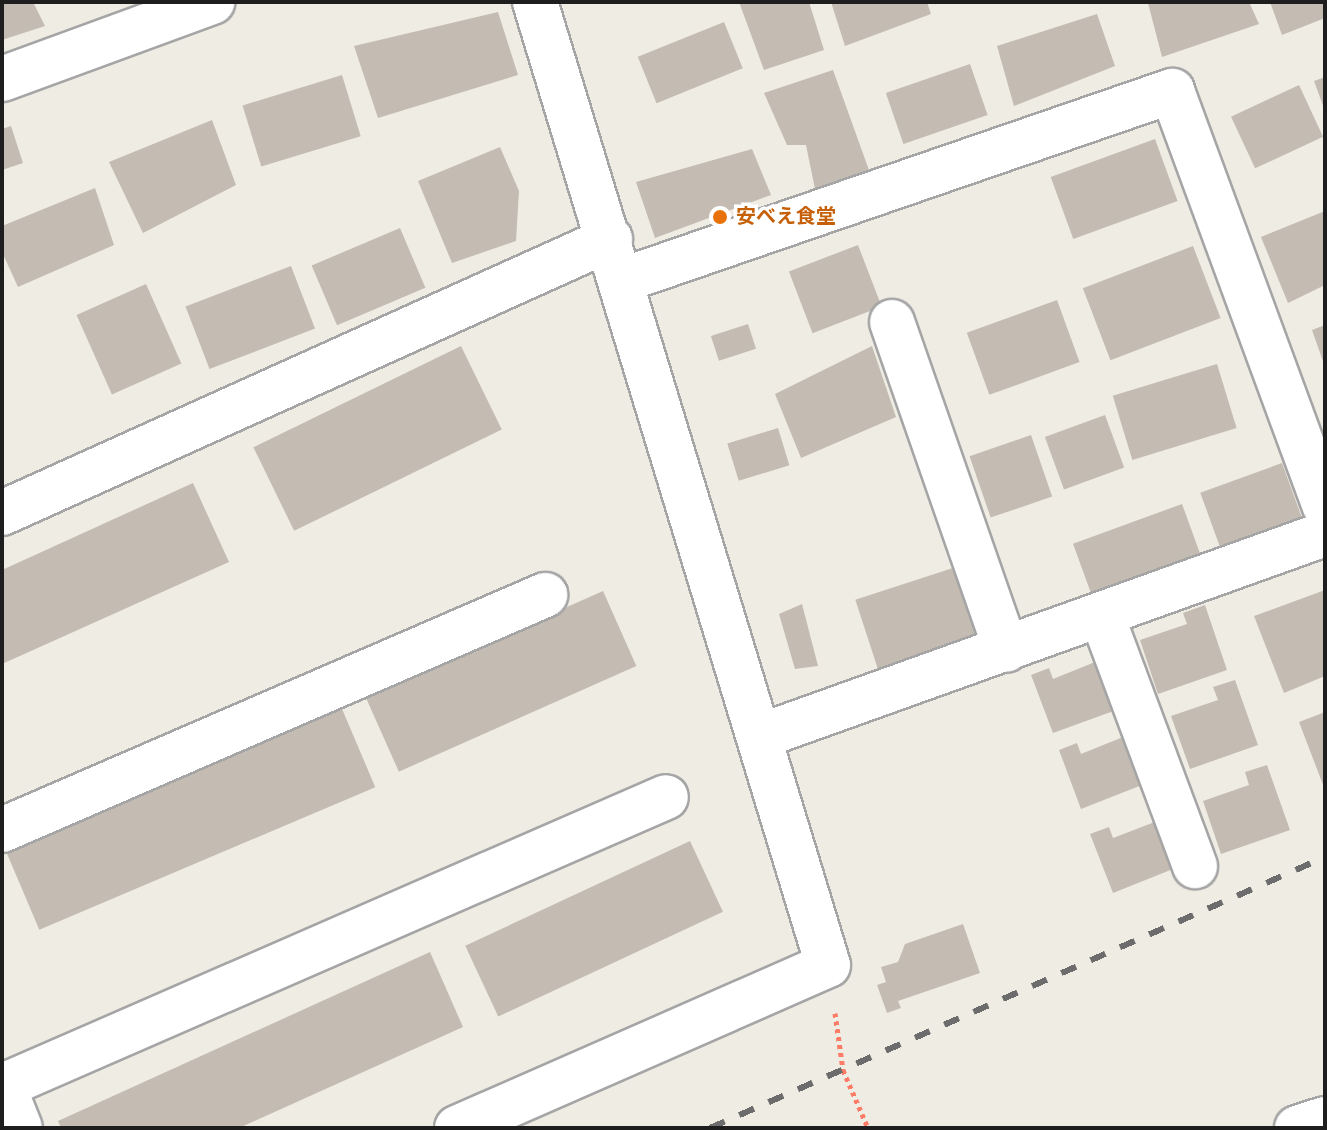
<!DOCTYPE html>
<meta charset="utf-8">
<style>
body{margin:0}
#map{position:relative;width:1327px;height:1130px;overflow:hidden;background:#efece4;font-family:"Source Sans 3","Noto Sans JP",sans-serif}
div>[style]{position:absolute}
.building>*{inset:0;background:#c4bbb3;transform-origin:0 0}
.path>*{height:5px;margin-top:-2.5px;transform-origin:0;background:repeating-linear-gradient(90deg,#fd7b67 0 4px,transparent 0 8px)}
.roads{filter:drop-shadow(2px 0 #a5a5a5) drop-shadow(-2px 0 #a5a5a5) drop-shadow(0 2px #a5a5a5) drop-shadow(0 -2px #a5a5a5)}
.minor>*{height:44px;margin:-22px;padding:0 22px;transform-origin:22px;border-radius:22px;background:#fff}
.rail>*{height:6px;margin-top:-3px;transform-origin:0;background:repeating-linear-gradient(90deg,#6c6c6c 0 16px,transparent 0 32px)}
.dots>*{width:22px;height:22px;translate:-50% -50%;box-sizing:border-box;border:4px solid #fff;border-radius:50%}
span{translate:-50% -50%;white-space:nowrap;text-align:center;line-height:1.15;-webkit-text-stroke:7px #fff;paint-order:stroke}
.food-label{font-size:20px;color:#c56008;font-weight:700}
.left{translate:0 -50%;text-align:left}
.frame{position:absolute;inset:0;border:4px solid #1e1e1e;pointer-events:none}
</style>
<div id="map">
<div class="building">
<i style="clip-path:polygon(2px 2px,33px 2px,45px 26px,2px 40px)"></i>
<i style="clip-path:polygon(739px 2px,809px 2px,824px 50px,764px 70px)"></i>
<i style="clip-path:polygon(831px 2px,927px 2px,931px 14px,845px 46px)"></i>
<i style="clip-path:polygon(1249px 2px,1259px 24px,1162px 57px,1148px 3px)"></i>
<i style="clip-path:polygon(1270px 2px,1325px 2px,1325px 18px,1282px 35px)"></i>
<i style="clip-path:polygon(498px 12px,518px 75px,378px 118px,354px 46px)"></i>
<i style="clip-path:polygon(1097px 14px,1115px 66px,1014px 106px,997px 46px)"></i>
<i style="left:724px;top:22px;width:50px;height:93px;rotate:68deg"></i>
<i style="left:970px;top:64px;width:54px;height:89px;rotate:71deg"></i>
<i style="clip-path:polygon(833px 70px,870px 173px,815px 189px,806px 145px,787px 145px,764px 93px)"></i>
<i style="left:342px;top:75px;width:64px;height:104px;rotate:73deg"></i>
<i style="clip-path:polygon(1325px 77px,1325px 111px,1314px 81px)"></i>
<i style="left:1299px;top:85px;width:57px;height:75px;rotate:65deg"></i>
<i style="clip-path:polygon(212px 120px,236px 185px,143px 233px,109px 162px)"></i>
<i style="clip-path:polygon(11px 126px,23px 163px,2px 170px,2px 129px)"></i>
<i style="left:1155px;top:139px;width:66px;height:111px;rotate:70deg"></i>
<i style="clip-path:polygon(500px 147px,519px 191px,516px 241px,452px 263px,418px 181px)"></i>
<i style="clip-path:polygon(752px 149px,771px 195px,655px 238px,636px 182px)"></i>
<i style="clip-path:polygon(95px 188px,114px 245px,18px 287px,2px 252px,2px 226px)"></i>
<i style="clip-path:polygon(1325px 211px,1325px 285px,1288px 303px,1261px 237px)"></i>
<i style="left:400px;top:228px;width:65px;height:96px;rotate:67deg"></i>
<i style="left:858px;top:245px;width:66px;height:74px;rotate:69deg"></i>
<i style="left:1193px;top:246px;width:77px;height:118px;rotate:69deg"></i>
<i style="left:291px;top:266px;width:67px;height:113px;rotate:69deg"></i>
<i style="left:146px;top:284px;width:87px;height:76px;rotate:66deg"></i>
<i style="left:1057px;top:300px;width:66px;height:96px;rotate:70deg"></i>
<i style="left:748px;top:324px;width:26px;height:39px;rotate:72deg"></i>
<i style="clip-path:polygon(1325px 325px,1325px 367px,1312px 330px)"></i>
<i style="left:461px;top:346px;width:93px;height:231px;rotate:64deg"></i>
<i style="clip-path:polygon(872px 346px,896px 417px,801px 458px,775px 394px)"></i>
<i style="left:1217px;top:364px;width:67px;height:109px;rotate:73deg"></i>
<i style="left:1105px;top:415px;width:56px;height:64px;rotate:70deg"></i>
<i style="left:778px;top:428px;width:39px;height:53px;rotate:73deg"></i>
<i style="left:1031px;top:435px;width:65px;height:65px;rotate:71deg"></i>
<i style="left:1282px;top:463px;width:65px;height:87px;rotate:70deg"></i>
<i style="clip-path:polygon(193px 483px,229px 562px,2px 664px,2px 570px)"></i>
<i style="left:1182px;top:504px;width:61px;height:116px;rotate:70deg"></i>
<i style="left:959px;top:566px;width:79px;height:109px;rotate:72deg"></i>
<i style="clip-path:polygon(1325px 590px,1325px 676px,1284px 693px,1254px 616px)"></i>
<i style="left:603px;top:591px;width:82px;height:260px;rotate:66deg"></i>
<i style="clip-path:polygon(802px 604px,818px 666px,795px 669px,779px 614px)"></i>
<i style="clip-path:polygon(1205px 605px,1227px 670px,1158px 694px,1140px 640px,1187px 624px,1183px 613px)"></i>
<i style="clip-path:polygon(1100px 660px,1119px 709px,1053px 733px,1031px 675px,1049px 668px,1053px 679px)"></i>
<i style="clip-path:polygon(1235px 680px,1258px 745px,1190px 769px,1171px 716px,1218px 700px,1213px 687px)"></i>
<i style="left:337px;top:697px;width:98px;height:365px;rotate:67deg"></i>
<i style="clip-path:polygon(1325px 712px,1325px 790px,1299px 722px)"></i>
<i style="clip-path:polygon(1128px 735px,1147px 783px,1081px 809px,1059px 750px,1077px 743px,1081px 754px)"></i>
<i style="clip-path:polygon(1267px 765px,1290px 830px,1221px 854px,1203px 801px,1249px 785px,1245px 772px)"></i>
<i style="clip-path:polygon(1160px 820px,1178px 867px,1113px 893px,1090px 834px,1109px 827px,1113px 838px)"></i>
<i style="left:690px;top:841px;width:78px;height:248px;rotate:65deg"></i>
<i style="clip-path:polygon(963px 924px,980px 973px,898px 1001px,901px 1008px,887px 1013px,877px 985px,886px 982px,881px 967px,898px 962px,905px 944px)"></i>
<i style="clip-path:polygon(430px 952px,463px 1027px,239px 1128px,61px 1128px,58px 1121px)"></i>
</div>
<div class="path">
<i style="left:835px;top:1013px;width:58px;rotate:82deg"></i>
<i style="left:843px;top:1070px;width:63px;rotate:66.7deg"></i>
</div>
<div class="roads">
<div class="minor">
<i style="left:2px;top:79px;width:224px;rotate:-20.1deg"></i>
<i style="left:623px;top:280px;width:581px;rotate:-19deg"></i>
<i style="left:1172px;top:91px;width:442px;rotate:69.8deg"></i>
<i style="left:892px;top:322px;width:347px;rotate:70.8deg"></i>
<i style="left:2px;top:513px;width:667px;rotate:-24.26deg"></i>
<i style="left:1102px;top:616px;width:267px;rotate:69.6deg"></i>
<i style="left:761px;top:736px;width:599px;rotate:-19.71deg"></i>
<i style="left:2px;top:830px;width:592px;rotate:-23.4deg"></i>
<i style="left:2px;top:1083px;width:48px;rotate:68.2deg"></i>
<i style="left:3px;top:1086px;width:723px;rotate:-23.55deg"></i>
<i style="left:457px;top:1128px;width:405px;rotate:-23.7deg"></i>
<i style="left:828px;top:965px;width:1007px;rotate:-106.92deg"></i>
<i style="left:1297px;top:1128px;width:29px;rotate:-18deg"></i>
</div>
</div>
<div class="rail">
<i style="left:710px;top:1128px;width:672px;rotate:-23.78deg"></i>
</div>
<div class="dots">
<i style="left:720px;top:217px;background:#e8710a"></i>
</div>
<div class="food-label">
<span class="left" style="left:736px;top:217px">安べえ食堂</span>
</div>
<div class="frame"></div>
</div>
